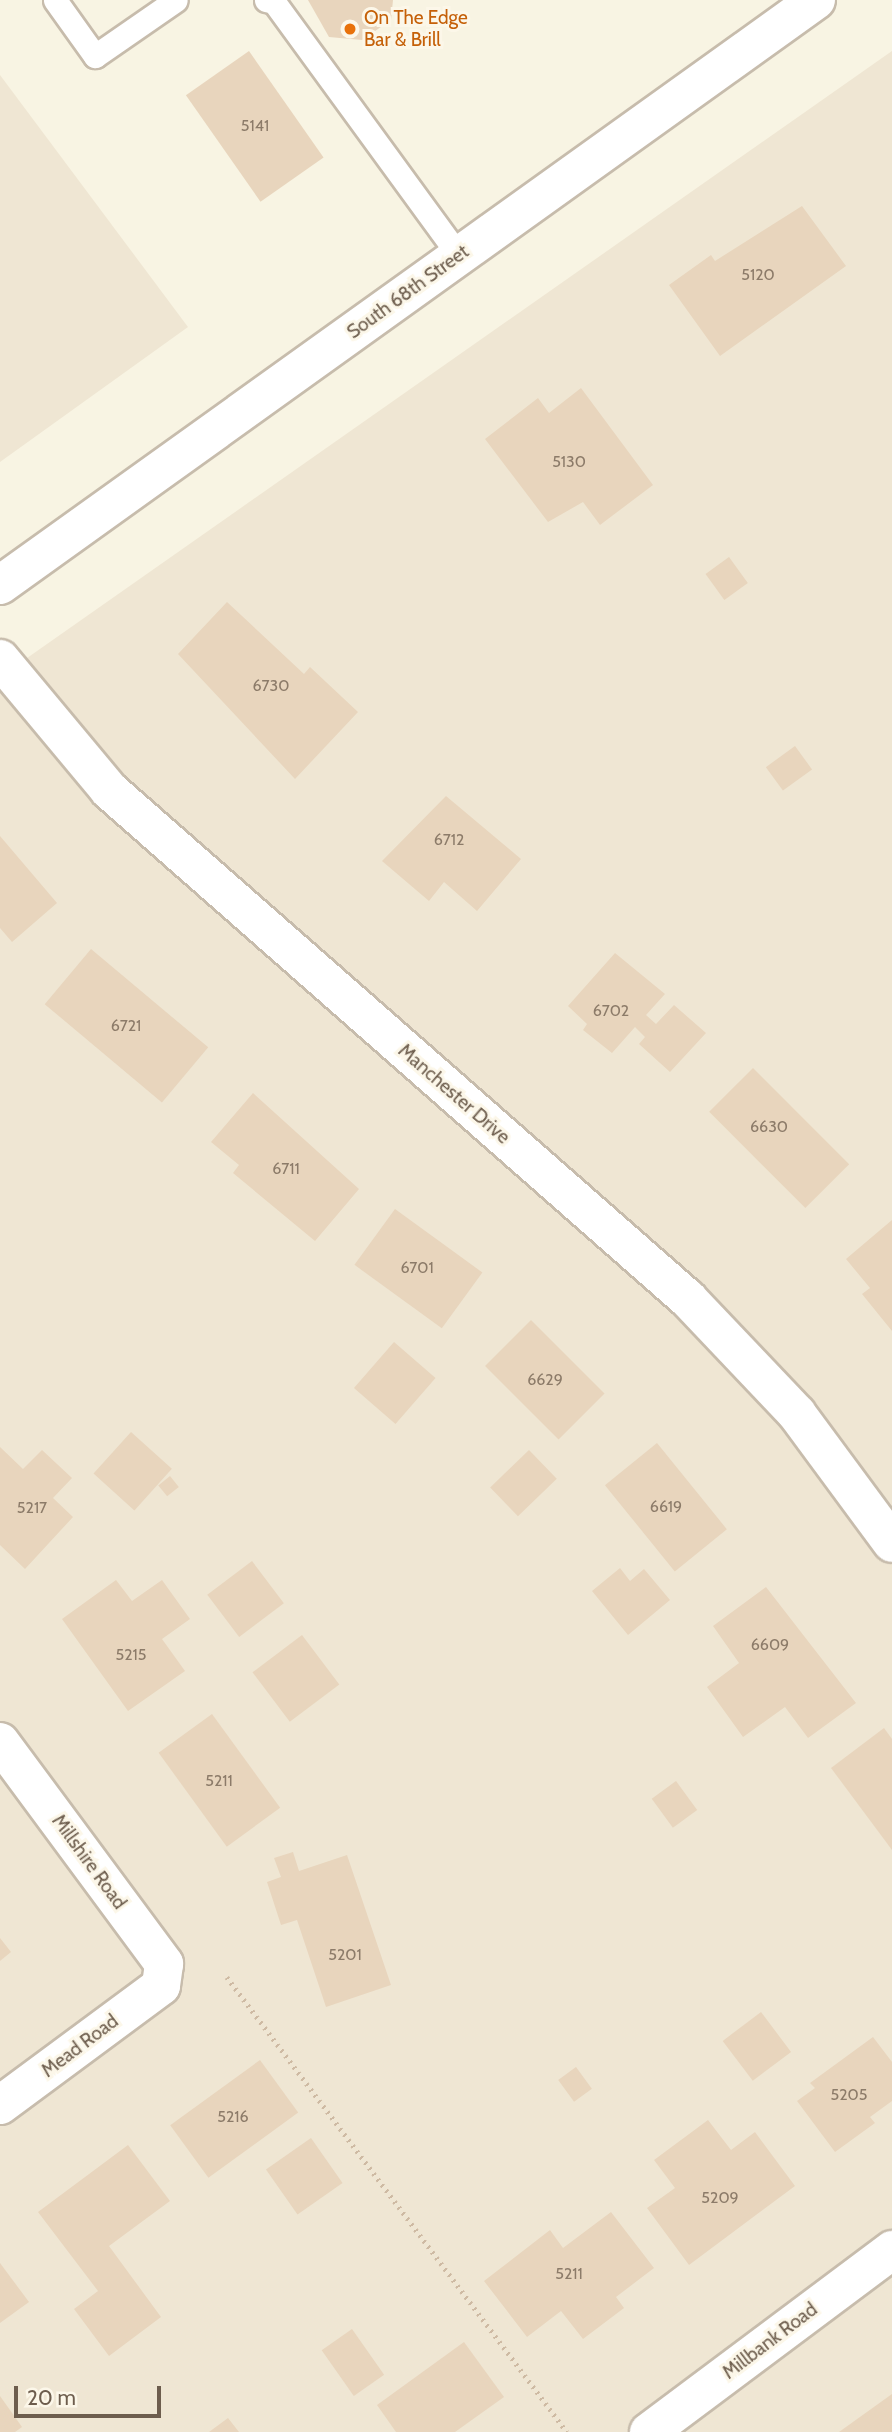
<!DOCTYPE html>
<style>
body{margin:0}
#map{position:relative;width:892px;height:2432px;overflow:hidden;background:#f8f4e3;font-family:Cabin,sans-serif}
div>[style]{position:absolute}
.residential>*{inset:0;background:#efe6d3}
.building>*{inset:0;background:#e8d5bd;transform-origin:0 0}
.path>*{height:4.5px;margin-top:-2.25px;transform-origin:0;background:repeating-linear-gradient(90deg,#cebaa3 0 2px,transparent 0 7px)}
.roads{filter:drop-shadow(2px 0 #c7bcac) drop-shadow(-2px 0 #c7bcac) drop-shadow(0 2px #c7bcac) drop-shadow(0 -2px #c7bcac)}
.lane>*{height:23px;margin:-11.5px;padding:0 11.5px;transform-origin:11.5px;border-radius:11.5px;background:#fff}
.street>*{height:38px;margin:-19px;padding:0 19px;transform-origin:19px;border-radius:19px;background:#fff}
.secondary>*{height:38px;margin:-19px;padding:0 19px;transform-origin:19px;border-radius:19px;background:#fff}
.dots>*{width:19px;height:19px;translate:-50% -50%;box-sizing:border-box;border:4px solid #fcf7e9;border-radius:50%}
span{translate:-50% -50%;white-space:nowrap;text-align:center;line-height:1.15;-webkit-text-stroke:6px #fcf7e9;paint-order:stroke}
.number-label{font-size:16px;color:#8c7b69}
.number-label span{-webkit-text-stroke-width:0}
.food-label{font-size:19px;color:#c56008}
.left{translate:0 -50%;text-align:left}
.street-label{font-size:19px;color:#6d5d4d}
.scale{position:absolute;left:14px;top:2386px;width:147px;height:32px;box-sizing:border-box;border:4px solid #6d5d4d;border-top:0;padding-left:9px;font-size:21px;line-height:24px;white-space:nowrap;color:#6d5d4d;-webkit-text-stroke:5px #fcf7e9;paint-order:stroke}
</style>
<div id="map">
<div class="residential">
<i style="clip-path:polygon(892px 51px,892px 2432px,0 2432px,0 677px)"></i>
<i style="clip-path:polygon(0 75px,188px 327px,0 462px)"></i>
</div>
<div class="building">
<i style="clip-path:polygon(308px 0,393px 0,391px 20px,362px 40px,329px 37px)"></i>
<i style="left:249px;top:51px;width:130px;height:77px;rotate:55deg"></i>
<i style="clip-path:polygon(802px 206px,846px 266px,720px 356px,669px 285px,711px 255px,715px 261px)"></i>
<i style="clip-path:polygon(581px 388px,653px 485px,600px 525px,583px 502px,548px 522px,485px 439px,538px 398px,549px 413px)"></i>
<i style="left:729px;top:557px;width:32px;height:29px;rotate:54deg"></i>
<i style="clip-path:polygon(227px 602px,304px 674px,310px 667px,358px 712px,295px 779px,178px 654px)"></i>
<i style="left:795px;top:746px;width:29px;height:36px;rotate:54deg"></i>
<i style="clip-path:polygon(446px 796px,521px 859px,477px 911px,444px 882px,429px 901px,382px 861px)"></i>
<i style="clip-path:polygon(0 836px,57px 903px,12px 942px,0 928px)"></i>
<i style="left:91px;top:949px;width:153px;height:72px;rotate:40deg"></i>
<i style="clip-path:polygon(615px 953px,665px 994px,646px 1015px,656px 1024px,674px 1005px,706px 1033px,670px 1072px,639px 1044px,645px 1037px,635px 1027px,612px 1053px,583px 1030px,587px 1024px,568px 1006px)"></i>
<i style="left:753px;top:1068px;width:136px;height:62px;rotate:45deg"></i>
<i style="clip-path:polygon(253px 1093px,359px 1189px,315px 1241px,233px 1173px,239px 1165px,211px 1142px)"></i>
<i style="left:395px;top:1209px;width:108px;height:69px;rotate:36deg"></i>
<i style="clip-path:polygon(892px 1220px,892px 1331px,862px 1294px,870px 1288px,846px 1259px)"></i>
<i style="left:531px;top:1320px;width:104px;height:65px;rotate:45deg"></i>
<i style="left:394px;top:1342px;width:55px;height:61px;rotate:41deg"></i>
<i style="left:131px;top:1432px;width:55px;height:56px;rotate:42deg"></i>
<i style="left:657px;top:1443px;width:111px;height:67px;rotate:51deg"></i>
<i style="clip-path:polygon(0 1447px,23px 1469px,42px 1450px,72px 1478px,53px 1498px,73px 1517px,25px 1569px,0 1545px)"></i>
<i style="left:529px;top:1450px;width:40px;height:54px;rotate:46deg"></i>
<i style="left:170px;top:1476px;width:14px;height:15px;rotate:51deg"></i>
<i style="left:252px;top:1561px;width:53px;height:56px;rotate:53deg"></i>
<i style="clip-path:polygon(620px 1568px,630px 1581px,644px 1569px,670px 1600px,628px 1635px,592px 1591px)"></i>
<i style="clip-path:polygon(116px 1580px,132px 1601px,162px 1580px,190px 1619px,162px 1639px,185px 1671px,128px 1711px,62px 1619px)"></i>
<i style="clip-path:polygon(766px 1587px,856px 1703px,808px 1738px,785px 1707px,743px 1737px,707px 1687px,739px 1663px,713px 1626px)"></i>
<i style="left:302px;top:1635px;width:62px;height:62px;rotate:53deg"></i>
<i style="left:212px;top:1714px;width:116px;height:66px;rotate:54deg"></i>
<i style="clip-path:polygon(884px 1728px,892px 1739px,892px 1850px,831px 1768px)"></i>
<i style="left:676px;top:1781px;width:36px;height:30px;rotate:54deg"></i>
<i style="clip-path:polygon(293px 1852px,299px 1871px,347px 1855px,391px 1985px,326px 2007px,297px 1920px,281px 1925px,267px 1882px,281px 1877px,274px 1858px)"></i>
<i style="clip-path:polygon(0 1938px,11px 1952px,0 1961px)"></i>
<i style="left:761px;top:2012px;width:50px;height:48px;rotate:53deg"></i>
<i style="clip-path:polygon(873px 2037px,892px 2062px,892px 2101px,870px 2117px,875px 2123px,835px 2152px,797px 2101px,815px 2088px,810px 2083px)"></i>
<i style="left:260px;top:2060px;width:65px;height:111px;rotate:54deg"></i>
<i style="left:576px;top:2067px;width:27px;height:22px;rotate:54deg"></i>
<i style="clip-path:polygon(708px 2120px,731px 2150px,755px 2132px,795px 2186px,689px 2265px,647px 2208px,675px 2188px,654px 2160px)"></i>
<i style="left:311px;top:2138px;width:55px;height:55px;rotate:55deg"></i>
<i style="clip-path:polygon(128px 2145px,170px 2201px,109px 2246px,161px 2317px,109px 2356px,74px 2309px,98px 2291px,38px 2212px)"></i>
<i style="clip-path:polygon(611px 2212px,654px 2268px,616px 2297px,624px 2308px,583px 2339px,561px 2311px,527px 2337px,484px 2281px,550px 2230px,563px 2248px)"></i>
<i style="clip-path:polygon(0 2263px,29px 2302px,0 2323px)"></i>
<i style="left:352px;top:2329px;width:56px;height:37px;rotate:55deg"></i>
<i style="clip-path:polygon(464px 2342px,504px 2397px,455px 2432px,396px 2432px,377px 2405px)"></i>
<i style="clip-path:polygon(892px 2394px,892px 2432px,839px 2432px)"></i>
<i style="clip-path:polygon(0 2396px,22px 2427px,15px 2432px,0 2432px)"></i>
<i style="clip-path:polygon(228px 2418px,239px 2432px,209px 2432px)"></i>
</div>
<div class="path">
<i style="left:227px;top:1977px;width:568px;rotate:53.23deg"></i>
</div>
<div class="roads">
<div class="lane">
<i style="left:55px;top:0;width:69px;rotate:54.5deg"></i>
<i style="left:95px;top:56px;width:98px;rotate:-34.7deg"></i>
<i style="left:266px;top:0;width:8px;rotate:14deg"></i>
<i style="left:274px;top:2px;width:314px;rotate:53.9deg"></i>
</div>
<div class="street">
<i style="left:0;top:659px;width:170px;rotate:50.2deg"></i>
<i style="left:109px;top:790px;width:771px;rotate:41.32deg"></i>
<i style="left:688px;top:1299px;width:158px;rotate:46.5deg"></i>
<i style="left:797px;top:1414px;width:160px;rotate:53.6deg"></i>
<i style="left:0;top:1742px;width:276px;rotate:53.5deg"></i>
<i style="left:164px;top:1964px;width:22px;rotate:98deg"></i>
<i style="left:161px;top:1986px;width:200px;rotate:143.5deg"></i>
<i style="left:649px;top:2432px;width:304px;rotate:-36.8deg"></i>
</div>
<div class="secondary">
<i style="left:0;top:585px;width:1004px;rotate:-35.64deg"></i>
</div>
</div>
<div class="dots">
<i style="left:350px;top:29px;background:#e8710a"></i>
</div>
<div class="number-label">
<span style="left:255px;top:126px">5141</span>
<span style="left:758px;top:275px">5120</span>
<span style="left:569px;top:462px">5130</span>
<span style="left:271px;top:686px">6730</span>
<span style="left:449px;top:840px">6712</span>
<span style="left:611px;top:1011px">6702</span>
<span style="left:126px;top:1026px">6721</span>
<span style="left:769px;top:1127px">6630</span>
<span style="left:286px;top:1169px">6711</span>
<span style="left:417px;top:1268px">6701</span>
<span style="left:545px;top:1380px">6629</span>
<span style="left:666px;top:1507px">6619</span>
<span style="left:32px;top:1508px">5217</span>
<span style="left:770px;top:1645px">6609</span>
<span style="left:131px;top:1655px">5215</span>
<span style="left:219px;top:1781px">5211</span>
<span style="left:345px;top:1955px">5201</span>
<span style="left:849px;top:2095px">5205</span>
<span style="left:233px;top:2117px">5216</span>
<span style="left:720px;top:2198px">5209</span>
<span style="left:569px;top:2274px">5211</span>
</div>
<div class="food-label">
<span class="left" style="left:364px;top:29px">On The Edge<br>Bar &amp; Brill</span>
</div>
<div class="street-label">
<span style="left:408px;top:292px;rotate:-36deg">South 68th Street</span>
<span style="left:454px;top:1094px;rotate:41deg">Manchester Drive</span>
<span style="left:89px;top:1862px;rotate:54deg">Millshire Road</span>
<span style="left:80px;top:2046px;rotate:-37deg">Mead Road</span>
<span style="left:770px;top:2341px;rotate:-37deg">Millbank Road</span>
</div>
<div class="scale">20 m</div>
</div>
